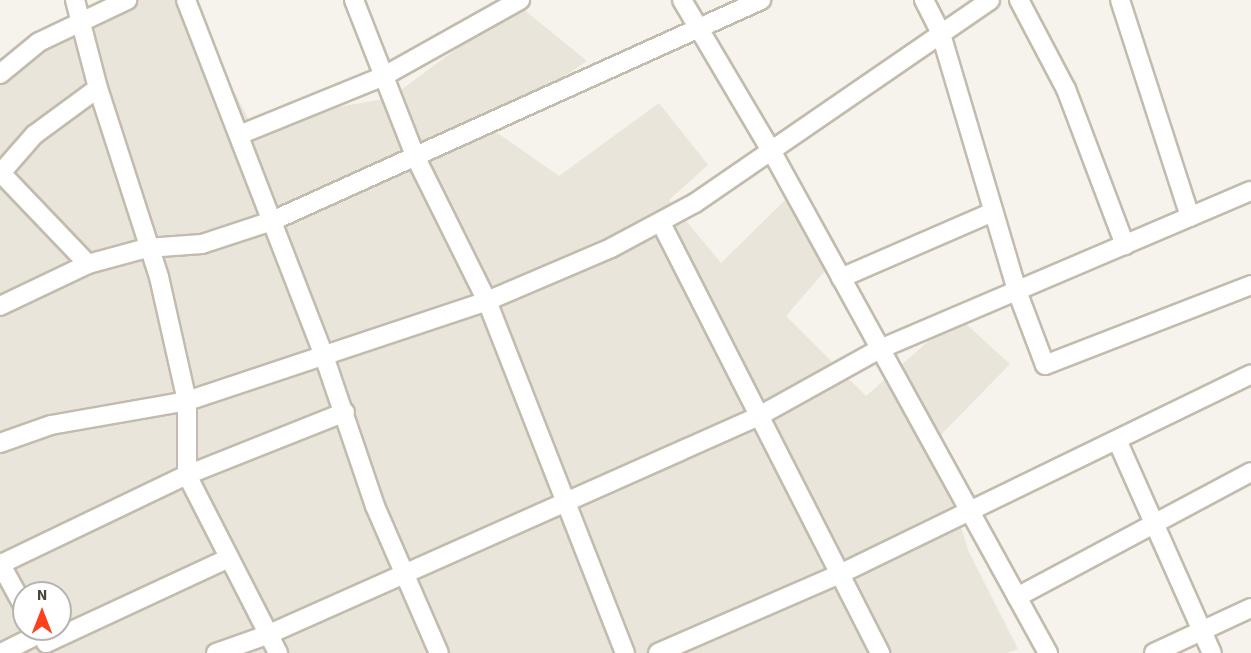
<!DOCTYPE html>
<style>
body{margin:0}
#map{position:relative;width:1251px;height:653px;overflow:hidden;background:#f6f3ec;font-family:"Source Sans 3",sans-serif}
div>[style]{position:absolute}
.residential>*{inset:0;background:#eae5da}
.roads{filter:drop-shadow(2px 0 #c2bbae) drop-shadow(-2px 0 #c2bbae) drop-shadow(0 2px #c2bbae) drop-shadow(0 -2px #c2bbae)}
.minor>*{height:18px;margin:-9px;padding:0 9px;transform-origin:9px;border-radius:9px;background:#fff}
span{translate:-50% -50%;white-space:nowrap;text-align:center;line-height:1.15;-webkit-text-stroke:4.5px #fff;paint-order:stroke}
.north{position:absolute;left:12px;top:581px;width:60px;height:60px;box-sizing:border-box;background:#fff;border:2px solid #b7b4b0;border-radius:50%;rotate:0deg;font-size:16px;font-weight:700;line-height:24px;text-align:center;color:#4b4439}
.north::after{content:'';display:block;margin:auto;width:21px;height:27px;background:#fc3f1d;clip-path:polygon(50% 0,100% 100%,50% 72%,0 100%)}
</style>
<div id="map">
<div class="residential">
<i style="clip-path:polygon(evenodd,111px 0,186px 0,250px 122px,390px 98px,517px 4px,587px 61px,489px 127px,559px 176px,659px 103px,708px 165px,669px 200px,721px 263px,785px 200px,837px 257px,786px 316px,866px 396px,957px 316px,1010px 364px,935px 441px,968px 550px,1018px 649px,1007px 653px,0 653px,0 68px,111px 0,24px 593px,60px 593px,60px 629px,24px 629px,24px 593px)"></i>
</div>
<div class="roads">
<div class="minor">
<i style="left:75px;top:0;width:91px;rotate:75.4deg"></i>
<i style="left:98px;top:88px;width:199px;rotate:72.1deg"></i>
<i style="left:159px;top:277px;width:127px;rotate:77.3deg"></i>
<i style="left:187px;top:401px;width:74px;rotate:90deg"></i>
<i style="left:187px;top:475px;width:200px;rotate:62.9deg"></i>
<i style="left:186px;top:0;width:382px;rotate:68.8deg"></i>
<i style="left:324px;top:356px;width:158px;rotate:71.2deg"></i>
<i style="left:375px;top:506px;width:160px;rotate:66.5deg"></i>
<i style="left:354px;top:0;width:170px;rotate:68.6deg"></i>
<i style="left:416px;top:158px;width:160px;rotate:63.6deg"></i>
<i style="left:487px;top:301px;width:378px;rotate:68.6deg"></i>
<i style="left:682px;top:0;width:177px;rotate:59.4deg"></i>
<i style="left:772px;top:152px;width:572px;rotate:61.15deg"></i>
<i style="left:924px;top:0;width:38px;rotate:63deg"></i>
<i style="left:941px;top:34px;width:268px;rotate:73.5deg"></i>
<i style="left:1017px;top:291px;width:79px;rotate:69.3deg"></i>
<i style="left:1045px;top:365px;width:221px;rotate:-21.2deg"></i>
<i style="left:1019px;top:0;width:101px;rotate:62.2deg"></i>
<i style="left:1066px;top:89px;width:167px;rotate:69.3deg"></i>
<i style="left:1120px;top:0;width:228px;rotate:72.1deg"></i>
<i style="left:0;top:74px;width:50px;rotate:-39.4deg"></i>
<i style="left:39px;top:42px;width:98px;rotate:-25.5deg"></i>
<i style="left:239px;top:135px;width:157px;rotate:-22.1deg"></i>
<i style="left:384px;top:76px;width:156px;rotate:-29.2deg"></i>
<i style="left:1px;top:173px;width:126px;rotate:46.3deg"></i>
<i style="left:0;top:174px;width:52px;rotate:-48.9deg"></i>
<i style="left:34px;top:135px;width:79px;rotate:-36.3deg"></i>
<i style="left:661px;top:223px;width:483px;rotate:63deg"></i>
<i style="left:841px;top:278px;width:166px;rotate:-23.5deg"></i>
<i style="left:0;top:306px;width:98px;rotate:-25.5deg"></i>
<i style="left:88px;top:264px;width:61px;rotate:-15.2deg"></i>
<i style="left:147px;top:248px;width:55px;rotate:-4.2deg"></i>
<i style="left:202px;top:244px;width:74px;rotate:-18.2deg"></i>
<i style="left:272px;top:221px;width:537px;rotate:-24.32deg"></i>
<i style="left:1117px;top:440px;width:233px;rotate:66deg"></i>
<i style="left:0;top:443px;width:54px;rotate:-19.4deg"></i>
<i style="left:51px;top:425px;width:138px;rotate:-10deg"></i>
<i style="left:187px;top:401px;width:316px;rotate:-18.4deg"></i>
<i style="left:487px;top:301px;width:135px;rotate:-23.1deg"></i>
<i style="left:611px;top:248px;width:95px;rotate:-28.2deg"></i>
<i style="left:695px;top:203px;width:358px;rotate:-34.5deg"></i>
<i style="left:0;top:563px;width:50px;rotate:61.4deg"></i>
<i style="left:1px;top:564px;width:206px;rotate:-25.6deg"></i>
<i style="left:187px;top:475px;width:170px;rotate:-21.7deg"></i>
<i style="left:1017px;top:597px;width:265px;rotate:-28.1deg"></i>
<i style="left:46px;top:643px;width:202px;rotate:-24.9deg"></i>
<i style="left:1px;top:653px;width:42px;rotate:-26.6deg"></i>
<i style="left:216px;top:653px;width:54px;rotate:-19.4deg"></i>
<i style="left:267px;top:635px;width:539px;rotate:-23.99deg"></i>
<i style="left:759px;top:416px;width:138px;rotate:-29deg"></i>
<i style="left:880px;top:349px;width:403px;rotate:-23.1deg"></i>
<i style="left:658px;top:653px;width:198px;rotate:-23.5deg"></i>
<i style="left:840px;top:574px;width:457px;rotate:-25.9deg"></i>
<i style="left:1154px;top:653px;width:107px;rotate:-24.9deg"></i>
</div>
</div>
<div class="north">N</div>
</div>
